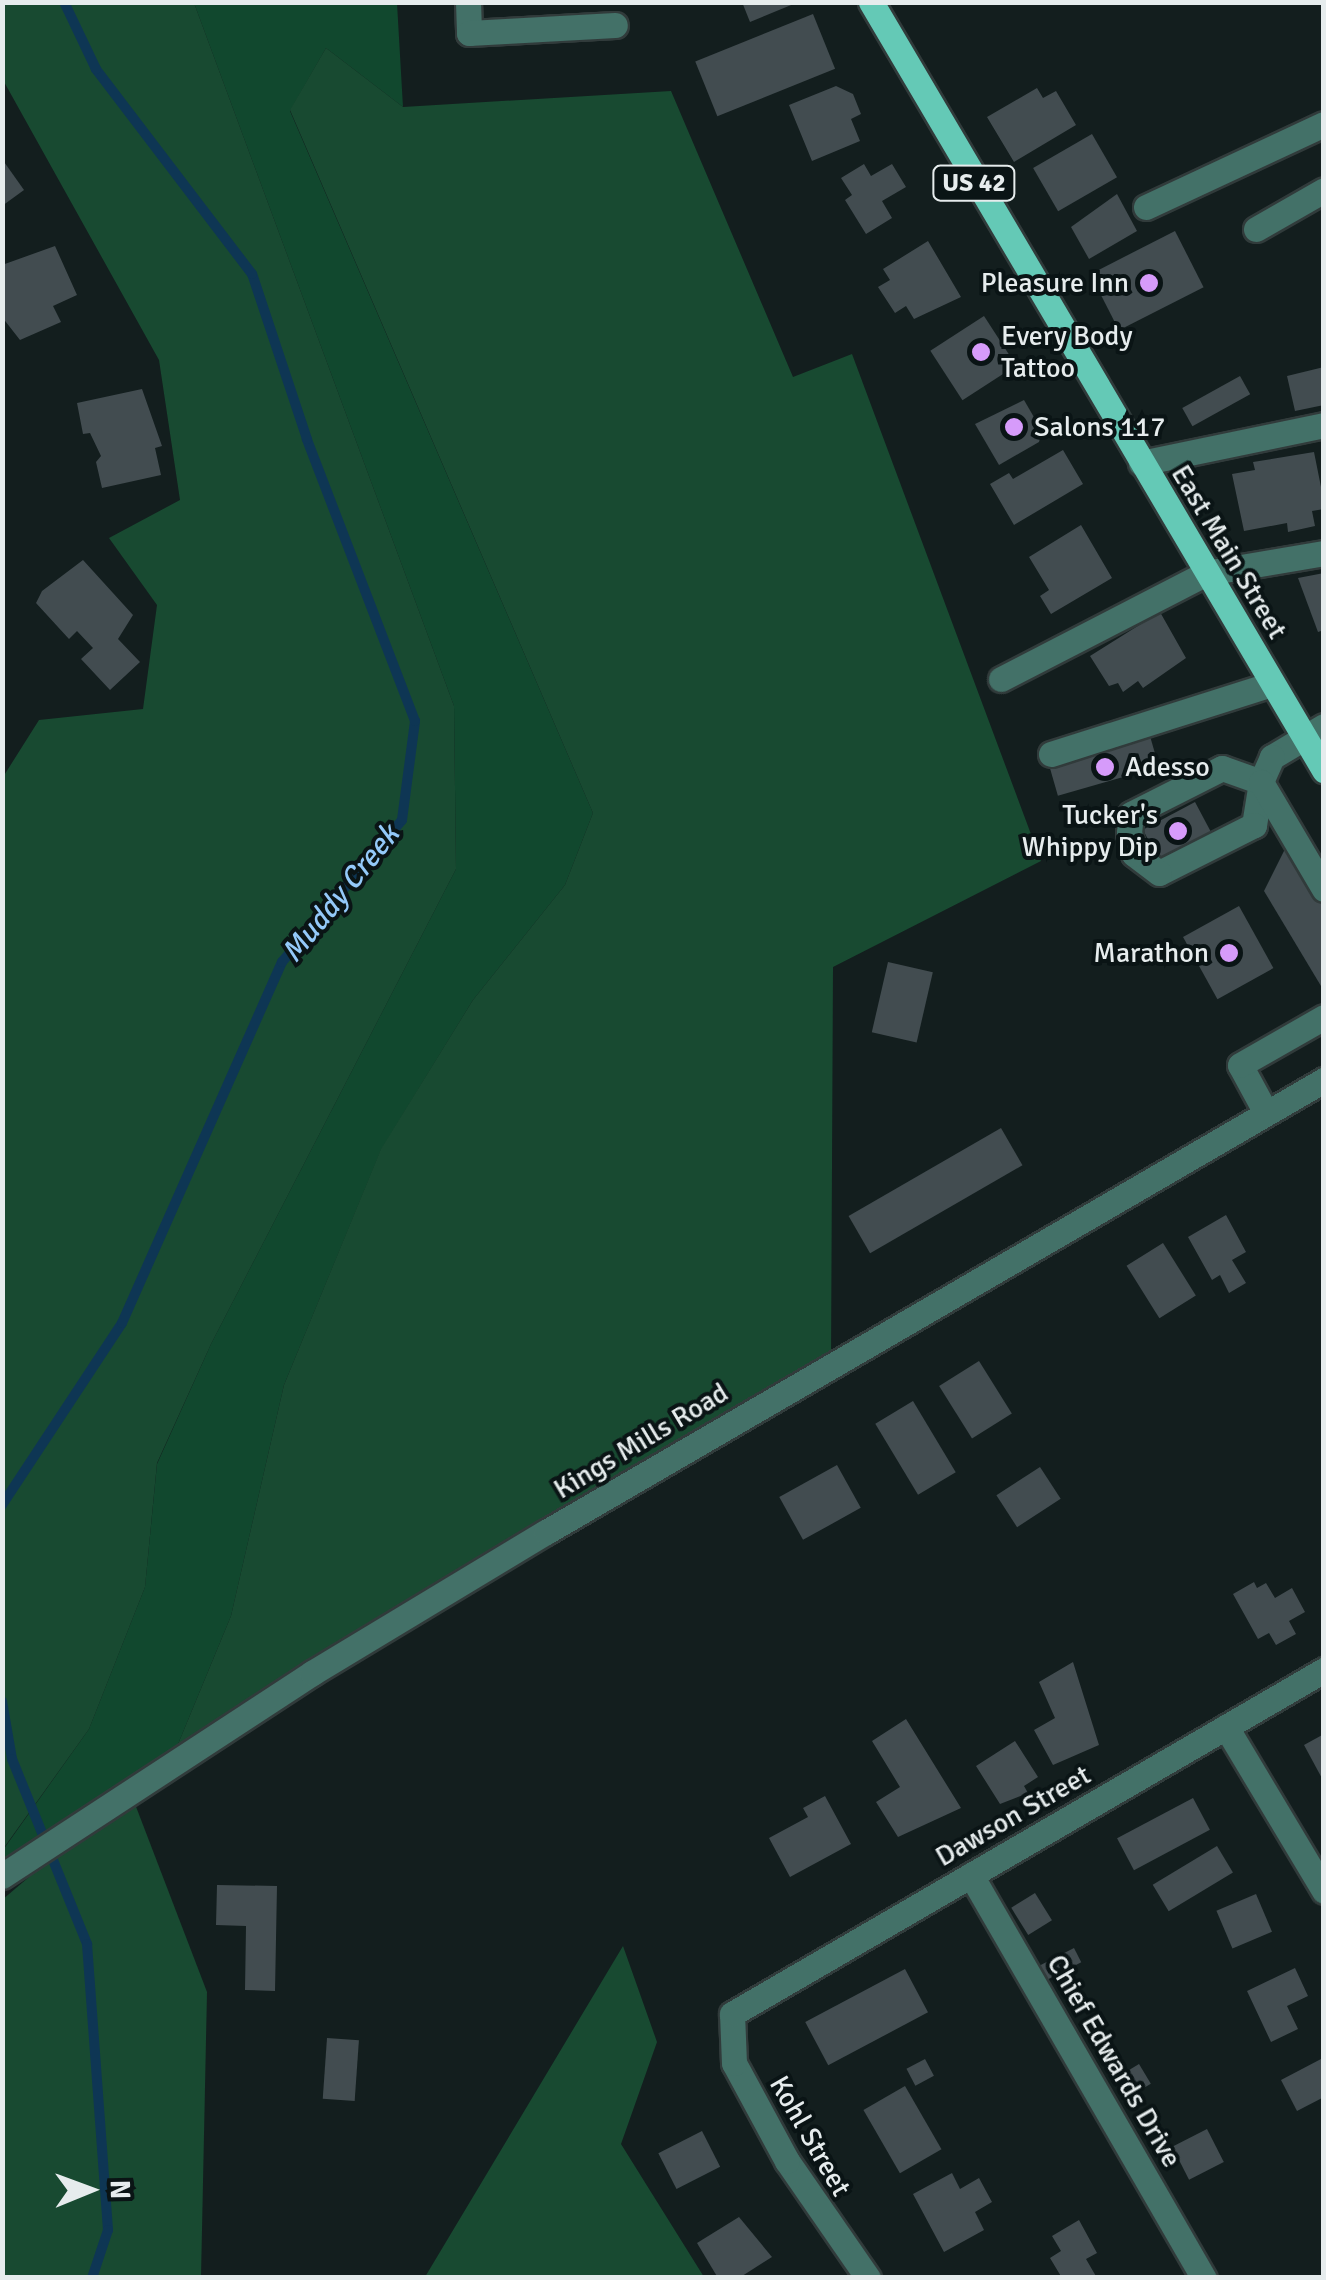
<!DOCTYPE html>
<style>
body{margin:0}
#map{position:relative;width:1326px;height:2280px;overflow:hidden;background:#131e1e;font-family:Signika,sans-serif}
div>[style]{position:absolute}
.green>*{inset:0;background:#11482e}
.forest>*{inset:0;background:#184a31}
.stream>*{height:10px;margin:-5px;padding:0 5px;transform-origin:5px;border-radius:5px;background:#0e3654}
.building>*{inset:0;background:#424c50;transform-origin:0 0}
.roads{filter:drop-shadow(2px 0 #313b3b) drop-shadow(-2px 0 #313b3b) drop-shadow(0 2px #313b3b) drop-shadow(0 -2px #313b3b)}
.minor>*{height:25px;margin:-12.5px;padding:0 12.5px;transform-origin:12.5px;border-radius:12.5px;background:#437168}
.major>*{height:25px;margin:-12.5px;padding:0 12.5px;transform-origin:12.5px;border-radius:12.5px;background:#64c9b6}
.dots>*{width:28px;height:28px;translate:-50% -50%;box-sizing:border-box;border:5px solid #0a1415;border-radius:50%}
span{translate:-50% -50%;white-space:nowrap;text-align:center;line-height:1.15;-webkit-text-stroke:8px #0a1415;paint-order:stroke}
.shield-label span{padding:2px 8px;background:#0a1415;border:2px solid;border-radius:8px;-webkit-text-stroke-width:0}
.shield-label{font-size:25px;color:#e6eced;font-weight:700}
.poi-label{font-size:28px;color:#e6eced}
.right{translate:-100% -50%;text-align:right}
.left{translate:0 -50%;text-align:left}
.street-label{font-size:28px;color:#e6eced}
.water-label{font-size:30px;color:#94c9f9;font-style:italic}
.frame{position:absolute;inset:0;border:5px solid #e6eced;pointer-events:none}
.north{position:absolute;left:40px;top:2140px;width:100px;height:100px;-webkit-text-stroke:8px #0a1415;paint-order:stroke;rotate:89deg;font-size:28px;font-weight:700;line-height:40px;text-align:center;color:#e6eced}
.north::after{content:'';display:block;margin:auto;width:35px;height:45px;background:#e6eced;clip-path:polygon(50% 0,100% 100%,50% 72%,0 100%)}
</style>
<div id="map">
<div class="green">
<i style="clip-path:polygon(194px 3px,397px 3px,403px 107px,326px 48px,290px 111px,593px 813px,565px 885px,473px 1000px,381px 1150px,284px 1385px,231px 1616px,169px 1766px,3px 1877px,3px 1850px,89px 1729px,145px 1587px,157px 1464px,211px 1344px,456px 869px,454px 706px)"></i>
</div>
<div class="forest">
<i style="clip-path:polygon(3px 2px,194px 3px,454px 706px,456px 869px,211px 1344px,157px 1463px,145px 1587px,89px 1729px,3px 1849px,3px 777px,39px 720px,143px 709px,157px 605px,109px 538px,180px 500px,159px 360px,3px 80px)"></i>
<i style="clip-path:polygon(326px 48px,403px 107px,671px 91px,793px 377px,852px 354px,1041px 861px,833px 967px,831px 1363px,169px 1766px,231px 1616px,284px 1385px,381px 1149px,473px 1000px,565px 885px,593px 813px,290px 110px)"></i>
<i style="clip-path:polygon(130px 1791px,207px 1992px,201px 2277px,3px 2277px,2px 1900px)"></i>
<i style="clip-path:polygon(623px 1946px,657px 2042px,621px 2144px,704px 2277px,425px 2277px)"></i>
</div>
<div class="stream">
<i style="left:2px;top:1505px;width:218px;rotate:-56.6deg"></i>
<i style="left:122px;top:1323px;width:395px;rotate:-66.1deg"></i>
<i style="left:282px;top:962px;width:186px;rotate:-49.8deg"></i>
<i style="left:402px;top:820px;width:100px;rotate:-82.5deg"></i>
<i style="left:415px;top:721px;width:302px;rotate:-111deg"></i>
<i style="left:307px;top:439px;width:174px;rotate:-108.4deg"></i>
<i style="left:252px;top:274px;width:258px;rotate:-127.3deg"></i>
<i style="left:96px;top:69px;width:74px;rotate:-115.5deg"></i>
<i style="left:2px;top:1701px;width:59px;rotate:80.2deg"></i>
<i style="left:12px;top:1759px;width:200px;rotate:67.9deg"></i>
<i style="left:87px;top:1944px;width:287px;rotate:85.8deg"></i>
<i style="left:108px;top:2230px;width:51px;rotate:108.4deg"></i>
</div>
<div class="building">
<i style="clip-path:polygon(742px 2px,796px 2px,796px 3px,750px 22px)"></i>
<i style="left:813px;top:14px;width:59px;height:127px;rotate:68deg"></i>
<i style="clip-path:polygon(836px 86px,853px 94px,861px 114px,851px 119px,860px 141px,812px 161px,789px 105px)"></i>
<i style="clip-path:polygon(1037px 88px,1043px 98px,1056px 91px,1076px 125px,1014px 162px,987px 117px)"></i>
<i style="left:1092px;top:134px;width:50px;height:68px;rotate:60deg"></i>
<i style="clip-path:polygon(2px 159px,24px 190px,2px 206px)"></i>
<i style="clip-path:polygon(864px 164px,871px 176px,892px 164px,906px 187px,882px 201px,892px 218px,866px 234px,845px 200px,852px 195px,841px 178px)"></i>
<i style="clip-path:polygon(1117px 194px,1137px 231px,1089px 259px,1071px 227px)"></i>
<i style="left:1175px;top:231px;width:63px;height:95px;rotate:63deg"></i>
<i style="clip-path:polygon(928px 241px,961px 297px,914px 319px,906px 306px,895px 313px,878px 287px,890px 280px,883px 269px)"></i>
<i style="clip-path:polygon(55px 246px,77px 295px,53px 306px,61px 322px,20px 340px,2px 317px,2px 265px)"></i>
<i style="left:984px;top:316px;width:59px;height:64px;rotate:57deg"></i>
<i style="clip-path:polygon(1324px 367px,1324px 405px,1295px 411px,1287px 376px)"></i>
<i style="left:1240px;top:376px;width:21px;height:66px;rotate:61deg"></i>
<i style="clip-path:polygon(142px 389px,162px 446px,155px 448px,161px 475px,102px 488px,96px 462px,101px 456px,90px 433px,83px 434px,77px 403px)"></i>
<i style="clip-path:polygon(1024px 400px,1042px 431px,1039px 442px,999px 465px,975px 424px)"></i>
<i style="clip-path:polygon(1063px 450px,1083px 484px,1014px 525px,990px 484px,1009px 473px,1013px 479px)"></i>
<i style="clip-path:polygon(1314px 452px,1324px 502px,1324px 509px,1312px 511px,1315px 526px,1288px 532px,1287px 523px,1244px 531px,1232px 474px,1255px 470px,1253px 462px)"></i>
<i style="clip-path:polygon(1081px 525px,1112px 578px,1051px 614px,1040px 596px,1049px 590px,1029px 557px)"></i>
<i style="clip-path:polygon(83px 560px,133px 615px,118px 639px,140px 662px,110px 690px,81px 659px,93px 648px,77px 631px,69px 639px,36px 603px,42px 591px)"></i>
<i style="clip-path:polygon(1324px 573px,1324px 630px,1318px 632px,1298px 578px)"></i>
<i style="clip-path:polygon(1160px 612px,1186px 658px,1143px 688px,1138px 681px,1123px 692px,1118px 683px,1109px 686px,1090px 656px)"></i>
<i style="left:1150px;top:736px;width:32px;height:105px;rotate:74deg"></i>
<i style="left:1195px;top:802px;width:34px;height:59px;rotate:62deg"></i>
<i style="clip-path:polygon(1285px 849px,1324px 907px,1324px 991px,1264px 891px)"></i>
<i style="left:1239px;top:906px;width:71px;height:64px;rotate:61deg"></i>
<i style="left:888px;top:962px;width:46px;height:72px;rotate:13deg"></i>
<i style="left:1001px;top:1128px;width:43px;height:176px;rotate:60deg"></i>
<i style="clip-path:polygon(1226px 1215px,1246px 1252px,1232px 1260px,1246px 1283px,1229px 1293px,1220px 1275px,1212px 1280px,1188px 1237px)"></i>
<i style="left:1163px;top:1243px;width:62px;height:43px;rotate:58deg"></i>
<i style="left:979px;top:1361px;width:62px;height:47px;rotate:58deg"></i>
<i style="left:913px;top:1401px;width:83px;height:44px;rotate:59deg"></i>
<i style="left:837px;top:1465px;width:49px;height:66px;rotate:61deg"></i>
<i style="left:1040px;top:1467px;width:38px;height:52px;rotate:57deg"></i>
<i style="clip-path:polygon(1254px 1582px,1257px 1588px,1266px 1583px,1275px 1598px,1292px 1588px,1305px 1612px,1289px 1621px,1296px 1634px,1276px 1645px,1269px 1633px,1258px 1639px,1233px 1594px)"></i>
<i style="clip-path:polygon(1073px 1662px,1099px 1745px,1053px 1765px,1034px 1730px,1055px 1718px,1039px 1682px)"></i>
<i style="clip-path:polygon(906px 1719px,961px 1808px,898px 1837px,876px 1802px,900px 1787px,872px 1741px)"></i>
<i style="clip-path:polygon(1324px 1734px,1324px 1782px,1304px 1745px)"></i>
<i style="clip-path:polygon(1015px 1741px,1038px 1777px,1024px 1786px,1028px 1793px,1000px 1804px,976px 1766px)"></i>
<i style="clip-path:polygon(825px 1796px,851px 1844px,790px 1877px,769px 1838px,808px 1817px,803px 1808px)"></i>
<i style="left:1193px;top:1798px;width:36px;height:86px;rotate:62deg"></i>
<i style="left:1217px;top:1846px;width:31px;height:75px;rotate:59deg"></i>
<i style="clip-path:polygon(217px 1885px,277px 1886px,275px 1991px,245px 1990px,246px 1926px,216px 1925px)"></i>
<i style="left:1035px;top:1893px;width:32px;height:28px;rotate:58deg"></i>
<i style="left:1256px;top:1894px;width:41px;height:43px;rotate:67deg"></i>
<i style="left:1074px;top:1948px;width:16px;height:39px;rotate:63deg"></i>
<i style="clip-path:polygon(1295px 1968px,1308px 1996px,1287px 2006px,1298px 2029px,1271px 2042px,1247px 1991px)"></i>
<i style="left:905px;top:1969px;width:49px;height:113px;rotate:62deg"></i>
<i style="left:327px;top:2038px;width:32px;height:61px;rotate:4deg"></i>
<i style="left:925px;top:2059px;width:19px;height:21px;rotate:62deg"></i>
<i style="clip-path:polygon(1321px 2059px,1324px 2097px,1297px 2111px,1281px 2080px)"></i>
<i style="left:1139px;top:2064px;width:23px;height:25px;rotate:59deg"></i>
<i style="left:905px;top:2086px;width:73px;height:48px;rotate:60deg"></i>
<i style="left:1207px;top:2129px;width:37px;height:39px;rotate:63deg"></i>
<i style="left:702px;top:2131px;width:40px;height:49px;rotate:63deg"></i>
<i style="clip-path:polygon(952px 2173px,960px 2189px,979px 2178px,992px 2202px,975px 2212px,984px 2230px,944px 2252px,913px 2194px)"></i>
<i style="clip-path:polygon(739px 2217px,772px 2257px,739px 2278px,718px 2278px,697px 2243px)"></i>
<i style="clip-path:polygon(1079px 2220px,1097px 2253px,1086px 2259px,1097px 2278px,1062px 2278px,1050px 2258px,1061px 2251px,1052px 2236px)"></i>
</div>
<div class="roads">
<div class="minor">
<i style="left:468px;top:2px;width:31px;rotate:88deg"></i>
<i style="left:469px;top:33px;width:146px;rotate:-3.1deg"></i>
<i style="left:1146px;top:207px;width:196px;rotate:-25deg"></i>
<i style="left:1256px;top:229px;width:78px;rotate:-29.8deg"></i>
<i style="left:1141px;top:463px;width:187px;rotate:-11.7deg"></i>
<i style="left:1001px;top:679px;width:231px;rotate:-27.3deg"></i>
<i style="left:1206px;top:573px;width:120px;rotate:-9.6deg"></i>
<i style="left:1324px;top:726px;width:61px;rotate:149.2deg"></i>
<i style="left:1272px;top:757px;width:27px;rotate:114deg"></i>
<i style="left:1261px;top:782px;width:44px;rotate:99.2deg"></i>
<i style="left:1254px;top:825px;width:106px;rotate:153.2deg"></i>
<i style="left:1159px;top:873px;width:31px;rotate:-143deg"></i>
<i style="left:1134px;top:854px;width:22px;rotate:-103deg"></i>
<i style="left:1129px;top:833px;width:19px;rotate:-84deg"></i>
<i style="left:1131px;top:814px;width:102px;rotate:-26.8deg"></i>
<i style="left:1222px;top:768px;width:41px;rotate:19.7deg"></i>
<i style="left:1261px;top:782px;width:124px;rotate:59.5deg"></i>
<i style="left:1051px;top:754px;width:232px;rotate:-17.6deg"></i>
<i style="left:1265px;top:1111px;width:52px;rotate:-118.5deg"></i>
<i style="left:1240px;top:1065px;width:97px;rotate:-29.7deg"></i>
<i style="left:1226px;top:1727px;width:191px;rotate:59.1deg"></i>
<i style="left:971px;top:1875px;width:466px;rotate:60deg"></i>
<i style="left:2px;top:1876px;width:371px;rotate:-33.2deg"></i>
<i style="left:312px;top:1673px;width:273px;rotate:-31.1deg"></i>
<i style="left:546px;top:1532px;width:900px;rotate:-30.16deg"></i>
<i style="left:868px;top:2278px;width:142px;rotate:-124.7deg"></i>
<i style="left:787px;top:2161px;width:111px;rotate:-118.4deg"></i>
<i style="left:734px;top:2063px;width:49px;rotate:-92.3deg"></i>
<i style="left:732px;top:2014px;width:685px;rotate:-30.16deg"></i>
</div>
<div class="major">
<i style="left:871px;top:2px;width:892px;rotate:59.47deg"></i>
</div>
</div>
<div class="dots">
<i style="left:1149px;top:283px;background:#d69bfa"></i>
<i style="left:981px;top:352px;background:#d69bfa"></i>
<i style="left:1014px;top:427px;background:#d69bfa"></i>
<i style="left:1105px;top:767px;background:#d69bfa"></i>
<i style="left:1178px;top:831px;background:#d69bfa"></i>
<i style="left:1229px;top:953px;background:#d69bfa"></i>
</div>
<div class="shield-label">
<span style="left:974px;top:183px">US 42</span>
</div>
<div class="poi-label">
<span class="right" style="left:1129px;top:283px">Pleasure Inn</span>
<span class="left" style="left:1001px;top:352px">Every Body<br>Tattoo</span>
<span class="left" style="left:1034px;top:427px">Salons 117</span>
<span class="left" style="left:1125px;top:767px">Adesso</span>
<span class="right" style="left:1158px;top:831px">Tucker's<br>Whippy Dip</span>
<span class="right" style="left:1209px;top:953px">Marathon</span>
</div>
<div class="street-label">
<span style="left:1229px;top:552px;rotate:59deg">East Main Street</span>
<span style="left:641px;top:1441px;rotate:-31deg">Kings Mills Road</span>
<span style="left:1013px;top:1816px;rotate:-30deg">Dawson Street</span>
<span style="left:1114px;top:2061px;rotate:60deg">Chief Edwards Drive</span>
<span style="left:810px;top:2136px;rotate:60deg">Kohl Street</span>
</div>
<div class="water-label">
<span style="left:341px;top:894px;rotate:-51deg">Muddy Creek</span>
</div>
<div class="frame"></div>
<div class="north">N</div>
</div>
